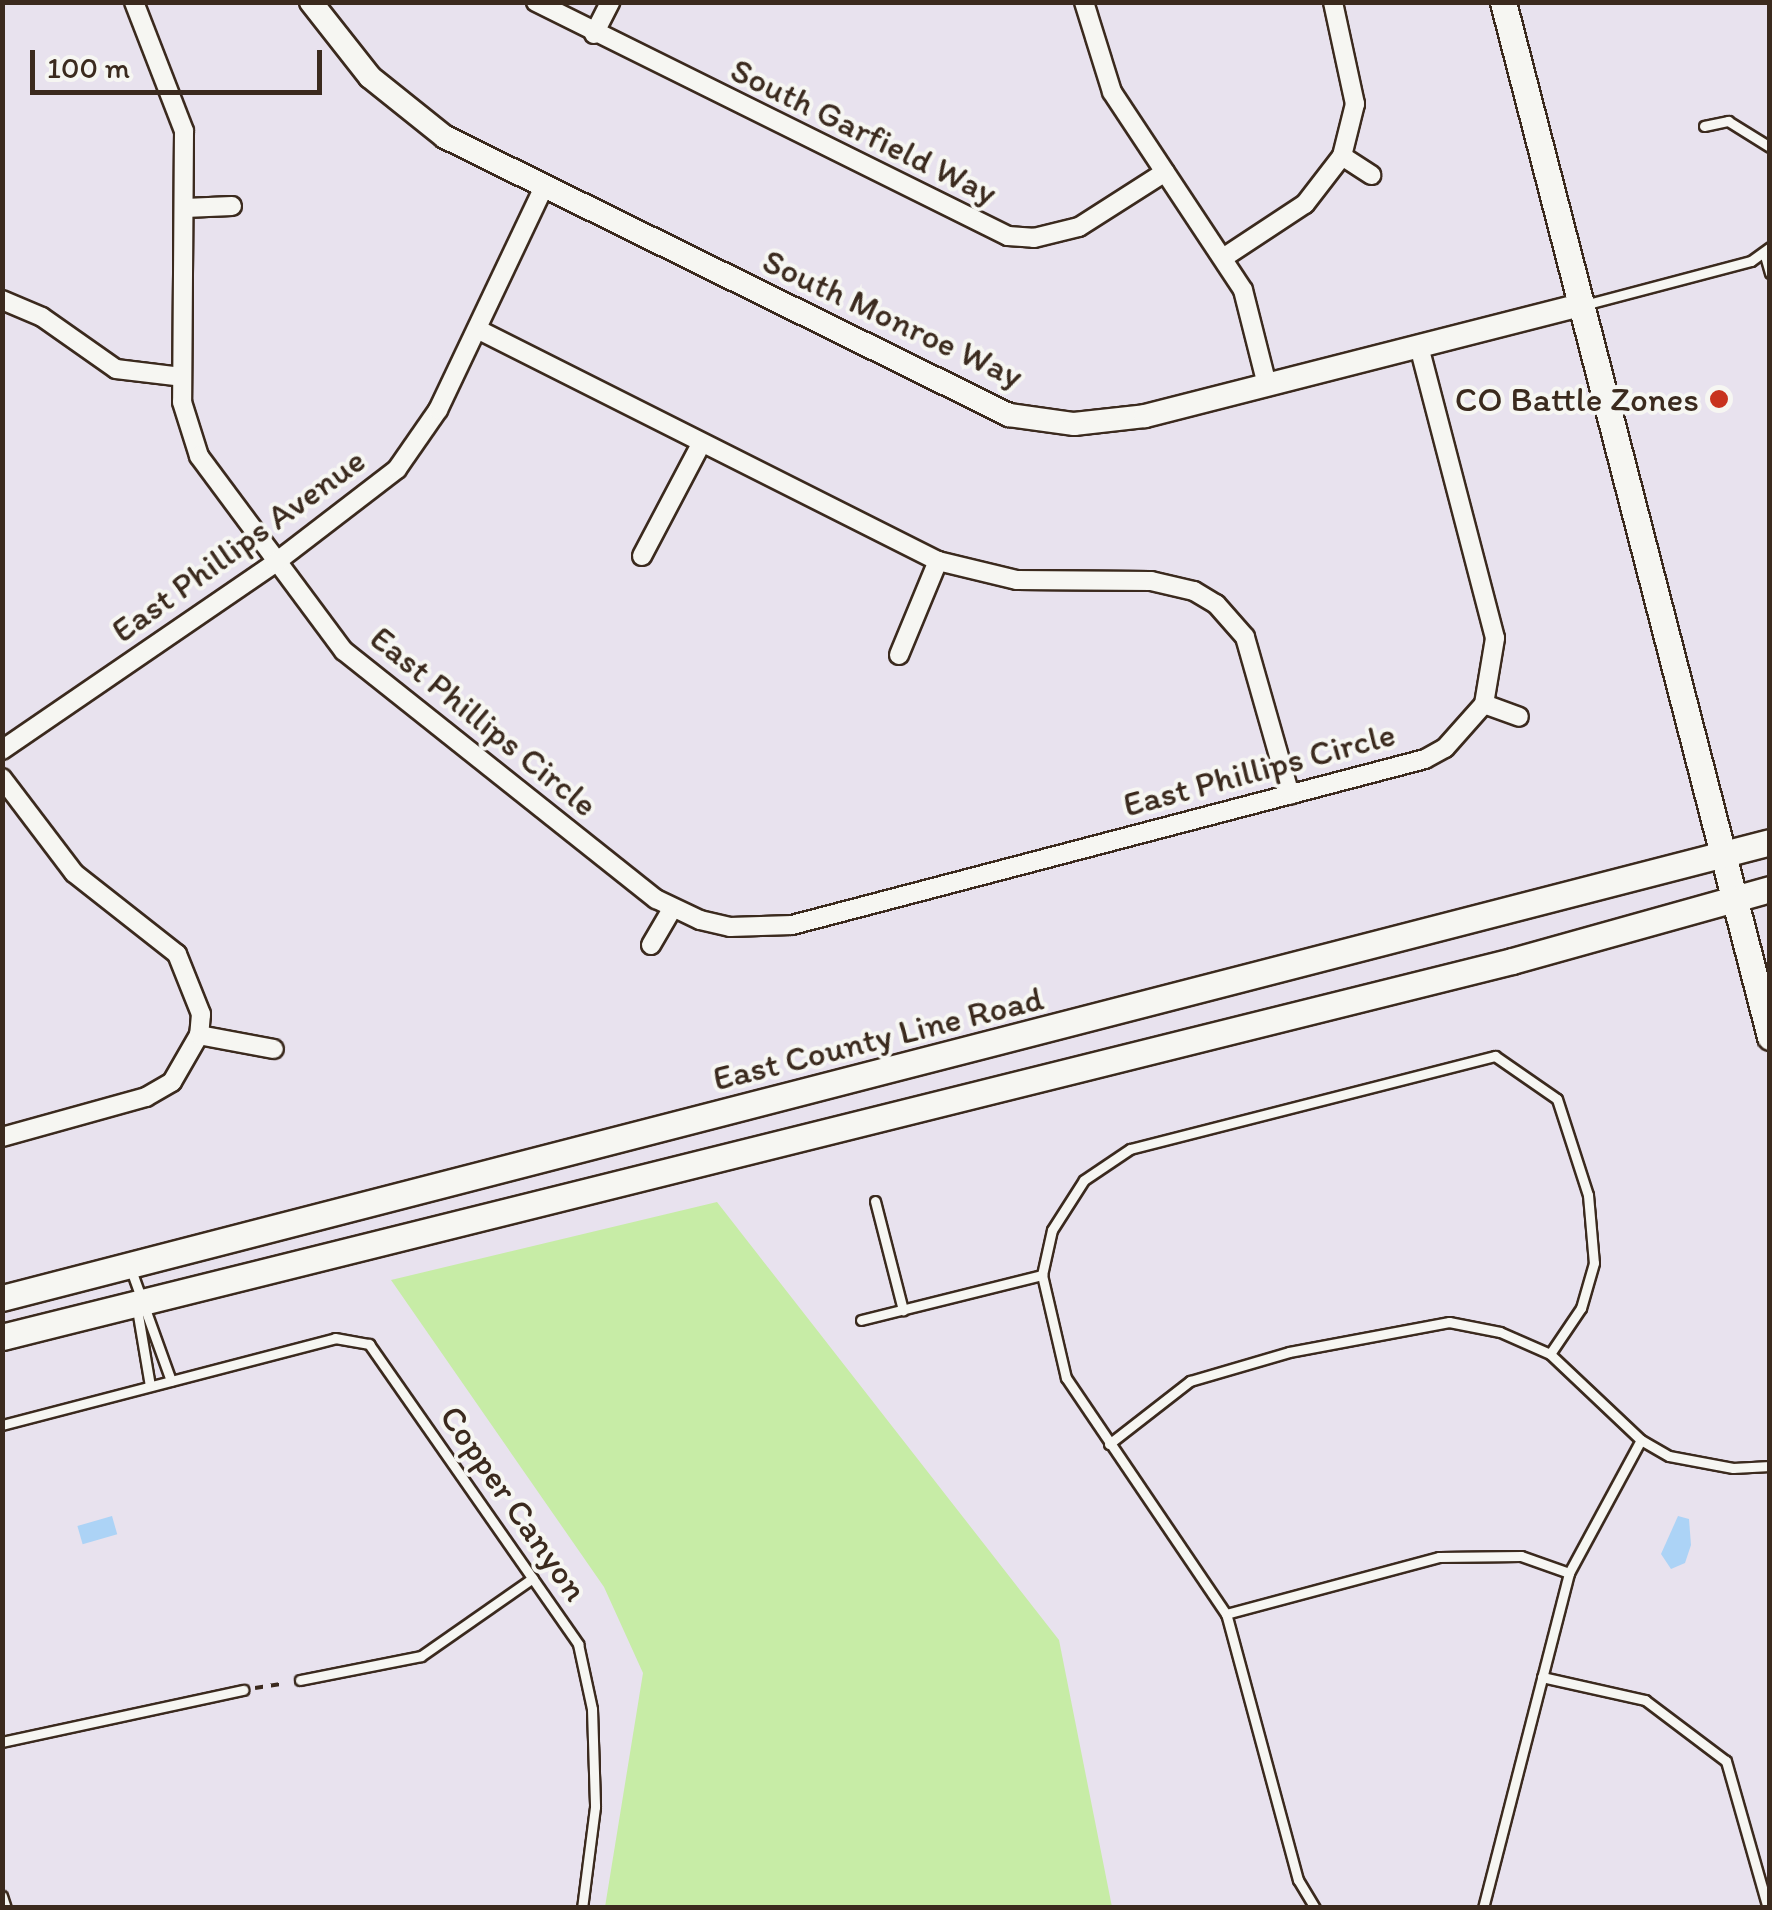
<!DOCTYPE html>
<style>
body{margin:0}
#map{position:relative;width:1772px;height:1910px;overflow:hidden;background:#e8e2ee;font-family:Itim,sans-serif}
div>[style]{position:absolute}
.green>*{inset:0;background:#c7eca6}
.water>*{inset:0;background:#acd3f6;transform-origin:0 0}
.path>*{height:4px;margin-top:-2px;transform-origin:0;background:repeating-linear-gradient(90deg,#3b2a1e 0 8px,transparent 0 16px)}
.roads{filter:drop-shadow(2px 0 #3b2a1e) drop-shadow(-2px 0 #3b2a1e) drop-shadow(0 2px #3b2a1e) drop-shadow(0 -2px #3b2a1e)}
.service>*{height:9px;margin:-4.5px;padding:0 4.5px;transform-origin:4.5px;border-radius:4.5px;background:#f6f6f2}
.minor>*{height:18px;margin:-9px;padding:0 9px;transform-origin:9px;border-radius:9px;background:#f6f6f2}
.tertiary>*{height:22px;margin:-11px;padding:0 11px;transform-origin:11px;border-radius:11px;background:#f6f6f2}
.secondary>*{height:25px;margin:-12.5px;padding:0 12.5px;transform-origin:12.5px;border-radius:12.5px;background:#f6f6f2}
.dots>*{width:28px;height:28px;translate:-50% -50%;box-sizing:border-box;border:5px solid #f6f6f2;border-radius:50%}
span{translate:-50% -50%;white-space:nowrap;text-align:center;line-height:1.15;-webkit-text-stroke:8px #f6f6f2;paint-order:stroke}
.street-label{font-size:35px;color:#3b2a1e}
.poi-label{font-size:35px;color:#3b2a1e}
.right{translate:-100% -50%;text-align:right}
.frame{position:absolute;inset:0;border:5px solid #3b2a1e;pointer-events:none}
.scale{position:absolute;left:30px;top:50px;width:292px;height:45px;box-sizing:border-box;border:5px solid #3b2a1e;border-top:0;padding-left:12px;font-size:30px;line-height:35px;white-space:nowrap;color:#3b2a1e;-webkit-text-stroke:8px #f6f6f2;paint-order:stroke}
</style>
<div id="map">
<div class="green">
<i style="clip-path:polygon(717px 1202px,1059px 1640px,1112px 1907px,605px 1907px,643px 1673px,604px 1587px,391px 1280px)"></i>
</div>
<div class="water">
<i style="left:112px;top:1516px;width:19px;height:36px;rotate:74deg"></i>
<i style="clip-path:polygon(1678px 1516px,1689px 1519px,1691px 1545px,1685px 1563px,1671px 1569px,1661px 1554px)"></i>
</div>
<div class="path">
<i style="left:255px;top:1688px;width:31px;rotate:-9deg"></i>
</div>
<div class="roads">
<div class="service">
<i style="left:1704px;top:126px;width:25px;rotate:-12deg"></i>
<i style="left:1728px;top:121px;width:49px;rotate:31.8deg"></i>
<i style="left:1764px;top:252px;width:22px;rotate:74deg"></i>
<i style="left:1584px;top:305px;width:173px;rotate:-14.8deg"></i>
<i style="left:1751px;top:261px;width:24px;rotate:-36deg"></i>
<i style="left:875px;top:1201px;width:113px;rotate:75.6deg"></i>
<i style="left:130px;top:1267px;width:121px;rotate:70.2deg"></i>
<i style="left:137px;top:1309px;width:78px;rotate:80.4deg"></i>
<i style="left:861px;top:1320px;width:187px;rotate:-14deg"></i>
<i style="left:2px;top:1425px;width:344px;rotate:-14.6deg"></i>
<i style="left:335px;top:1338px;width:35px;rotate:10deg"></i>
<i style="left:369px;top:1344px;width:366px;rotate:55.1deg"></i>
<i style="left:578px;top:1644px;width:66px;rotate:77.8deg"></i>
<i style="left:592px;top:1709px;width:98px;rotate:88.2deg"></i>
<i style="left:595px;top:1807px;width:102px;rotate:97.3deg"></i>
<i style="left:1109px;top:1444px;width:103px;rotate:-37.9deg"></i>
<i style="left:1190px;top:1381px;width:103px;rotate:-16.3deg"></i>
<i style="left:1289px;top:1352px;width:163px;rotate:-10.6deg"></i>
<i style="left:1449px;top:1322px;width:52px;rotate:11.1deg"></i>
<i style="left:1500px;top:1332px;width:55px;rotate:23.7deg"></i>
<i style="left:1550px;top:1354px;width:125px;rotate:43.4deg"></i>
<i style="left:1641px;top:1440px;width:32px;rotate:30deg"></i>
<i style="left:1669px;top:1456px;width:65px;rotate:10.6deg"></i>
<i style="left:1733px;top:1468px;width:37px;rotate:-3deg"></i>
<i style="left:1226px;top:1614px;width:220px;rotate:-15deg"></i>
<i style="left:1439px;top:1557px;width:82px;rotate:-0.7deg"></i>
<i style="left:1521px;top:1556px;width:51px;rotate:19.5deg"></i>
<i style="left:1542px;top:1677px;width:106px;rotate:12.6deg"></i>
<i style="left:1645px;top:1700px;width:101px;rotate:37deg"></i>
<i style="left:1726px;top:1761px;width:153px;rotate:74.1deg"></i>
<i style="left:300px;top:1680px;width:123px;rotate:-11.2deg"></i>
<i style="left:421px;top:1656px;width:136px;rotate:-34.9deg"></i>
<i style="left:2px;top:1742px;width:247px;rotate:-12.2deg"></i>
<i style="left:2px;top:1896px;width:13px;rotate:72deg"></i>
<i style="left:1315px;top:1908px;width:33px;rotate:-121deg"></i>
<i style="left:1298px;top:1880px;width:276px;rotate:-105.1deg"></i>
<i style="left:1226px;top:1614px;width:285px;rotate:-124.1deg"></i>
<i style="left:1066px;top:1378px;width:106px;rotate:-103.1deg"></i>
<i style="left:1042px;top:1275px;width:46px;rotate:-77.5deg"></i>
<i style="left:1052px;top:1230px;width:59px;rotate:-57.4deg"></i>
<i style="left:1084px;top:1180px;width:55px;rotate:-34deg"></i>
<i style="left:1130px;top:1149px;width:377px;rotate:-14.3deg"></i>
<i style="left:1495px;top:1056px;width:75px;rotate:34.7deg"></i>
<i style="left:1557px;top:1099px;width:101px;rotate:72.1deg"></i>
<i style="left:1588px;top:1195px;width:68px;rotate:85deg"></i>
<i style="left:1594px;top:1263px;width:47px;rotate:106.1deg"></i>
<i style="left:1581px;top:1308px;width:55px;rotate:124deg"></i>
<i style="left:1483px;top:1908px;width:346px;rotate:-75.6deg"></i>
<i style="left:1569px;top:1573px;width:151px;rotate:-61.6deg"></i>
</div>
<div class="minor">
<i style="left:134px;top:2px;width:138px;rotate:68.8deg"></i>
<i style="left:184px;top:131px;width:271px;rotate:90.4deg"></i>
<i style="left:182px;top:402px;width:57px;rotate:72.5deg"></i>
<i style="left:199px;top:456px;width:243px;rotate:53.4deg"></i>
<i style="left:344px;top:651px;width:399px;rotate:38.5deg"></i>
<i style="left:656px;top:899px;width:49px;rotate:25.5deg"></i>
<i style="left:700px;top:920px;width:31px;rotate:13deg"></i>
<i style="left:730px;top:927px;width:62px;rotate:-1.8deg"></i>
<i style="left:792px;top:925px;width:654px;rotate:-14.69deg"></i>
<i style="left:1425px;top:759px;width:23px;rotate:-29deg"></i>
<i style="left:1445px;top:748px;width:59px;rotate:-48.4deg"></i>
<i style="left:1484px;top:704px;width:67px;rotate:-80.5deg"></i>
<i style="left:1495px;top:638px;width:301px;rotate:-104.6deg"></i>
<i style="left:536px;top:2px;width:527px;rotate:26.37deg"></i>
<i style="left:1008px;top:236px;width:26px;rotate:4deg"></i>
<i style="left:1034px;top:238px;width:46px;rotate:-13.7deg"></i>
<i style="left:1079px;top:227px;width:102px;rotate:-32.6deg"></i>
<i style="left:1084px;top:2px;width:94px;rotate:72.7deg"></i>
<i style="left:1112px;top:92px;width:237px;rotate:56.5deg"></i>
<i style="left:1243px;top:290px;width:98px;rotate:75.8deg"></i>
<i style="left:594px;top:34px;width:36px;rotate:-63deg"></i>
<i style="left:1342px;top:156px;width:35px;rotate:33deg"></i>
<i style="left:185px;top:208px;width:47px;rotate:-2.4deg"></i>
<i style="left:1223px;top:258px;width:98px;rotate:-33.4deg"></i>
<i style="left:1305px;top:204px;width:61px;rotate:-52.4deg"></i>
<i style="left:1342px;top:156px;width:54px;rotate:-76deg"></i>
<i style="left:1355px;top:104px;width:104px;rotate:-102.2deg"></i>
<i style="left:2px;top:300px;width:43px;rotate:23deg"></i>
<i style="left:42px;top:317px;width:90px;rotate:35.1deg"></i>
<i style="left:116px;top:369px;width:66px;rotate:6.9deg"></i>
<i style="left:477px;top:329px;width:516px;rotate:26.71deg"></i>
<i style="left:938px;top:561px;width:81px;rotate:13.5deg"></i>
<i style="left:1017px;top:580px;width:134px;rotate:0.4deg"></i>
<i style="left:1151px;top:581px;width:44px;rotate:13.1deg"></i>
<i style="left:1194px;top:591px;width:26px;rotate:31deg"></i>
<i style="left:1216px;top:604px;width:44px;rotate:48.7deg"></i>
<i style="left:1245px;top:637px;width:164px;rotate:74.1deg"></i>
<i style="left:642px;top:556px;width:127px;rotate:-62.2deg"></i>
<i style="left:899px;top:655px;width:102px;rotate:-67.5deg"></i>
<i style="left:1484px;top:704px;width:37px;rotate:20deg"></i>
<i style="left:2px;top:750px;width:331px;rotate:-34.4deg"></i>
<i style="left:275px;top:563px;width:154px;rotate:-37.6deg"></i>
<i style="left:397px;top:469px;width:72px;rotate:-55.2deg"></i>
<i style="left:438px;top:410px;width:247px;rotate:-64.6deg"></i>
<i style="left:2px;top:778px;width:119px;rotate:52.8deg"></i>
<i style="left:74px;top:873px;width:131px;rotate:38.2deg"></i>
<i style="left:177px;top:954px;width:65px;rotate:68.2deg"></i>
<i style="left:201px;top:1014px;width:21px;rotate:95deg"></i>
<i style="left:199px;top:1035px;width:54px;rotate:119.9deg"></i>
<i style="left:172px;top:1082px;width:30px;rotate:150deg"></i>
<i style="left:146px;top:1097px;width:149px;rotate:164.5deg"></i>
<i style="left:651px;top:945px;width:42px;rotate:-59.7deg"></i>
<i style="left:199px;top:1035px;width:76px;rotate:10.6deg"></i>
</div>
<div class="tertiary">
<i style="left:311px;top:2px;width:95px;rotate:51.8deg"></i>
<i style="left:370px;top:77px;width:96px;rotate:38.7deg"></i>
<i style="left:445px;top:137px;width:629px;rotate:26.24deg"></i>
<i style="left:1009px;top:415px;width:66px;rotate:7.9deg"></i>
<i style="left:1074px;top:424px;width:71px;rotate:-6.4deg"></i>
<i style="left:1145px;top:416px;width:450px;rotate:-14.3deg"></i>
</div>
<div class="secondary">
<i style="left:1503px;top:2px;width:1069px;rotate:75.53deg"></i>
<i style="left:2px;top:1298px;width:1826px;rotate:-14.46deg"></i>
<i style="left:2px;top:1337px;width:1556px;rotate:-13.98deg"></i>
<i style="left:1512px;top:961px;width:268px;rotate:-15.6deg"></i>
</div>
</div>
<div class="dots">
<i style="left:1719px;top:399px;background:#c8321e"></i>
</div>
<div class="street-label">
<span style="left:864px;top:131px;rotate:26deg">South Garfield Way</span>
<span style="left:893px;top:318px;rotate:25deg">South Monroe Way</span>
<span style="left:238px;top:545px;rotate:-36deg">East Phillips Avenue</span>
<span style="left:484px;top:721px;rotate:39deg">East Phillips Circle</span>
<span style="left:1259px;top:769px;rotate:-15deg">East Phillips Circle</span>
<span style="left:878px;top:1038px;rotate:-14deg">East County Line Road</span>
<span style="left:514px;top:1503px;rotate:55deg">Copper Canyon</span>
</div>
<div class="poi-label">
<span class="right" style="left:1699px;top:399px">CO Battle Zones</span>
</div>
<div class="frame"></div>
<div class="scale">100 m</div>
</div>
